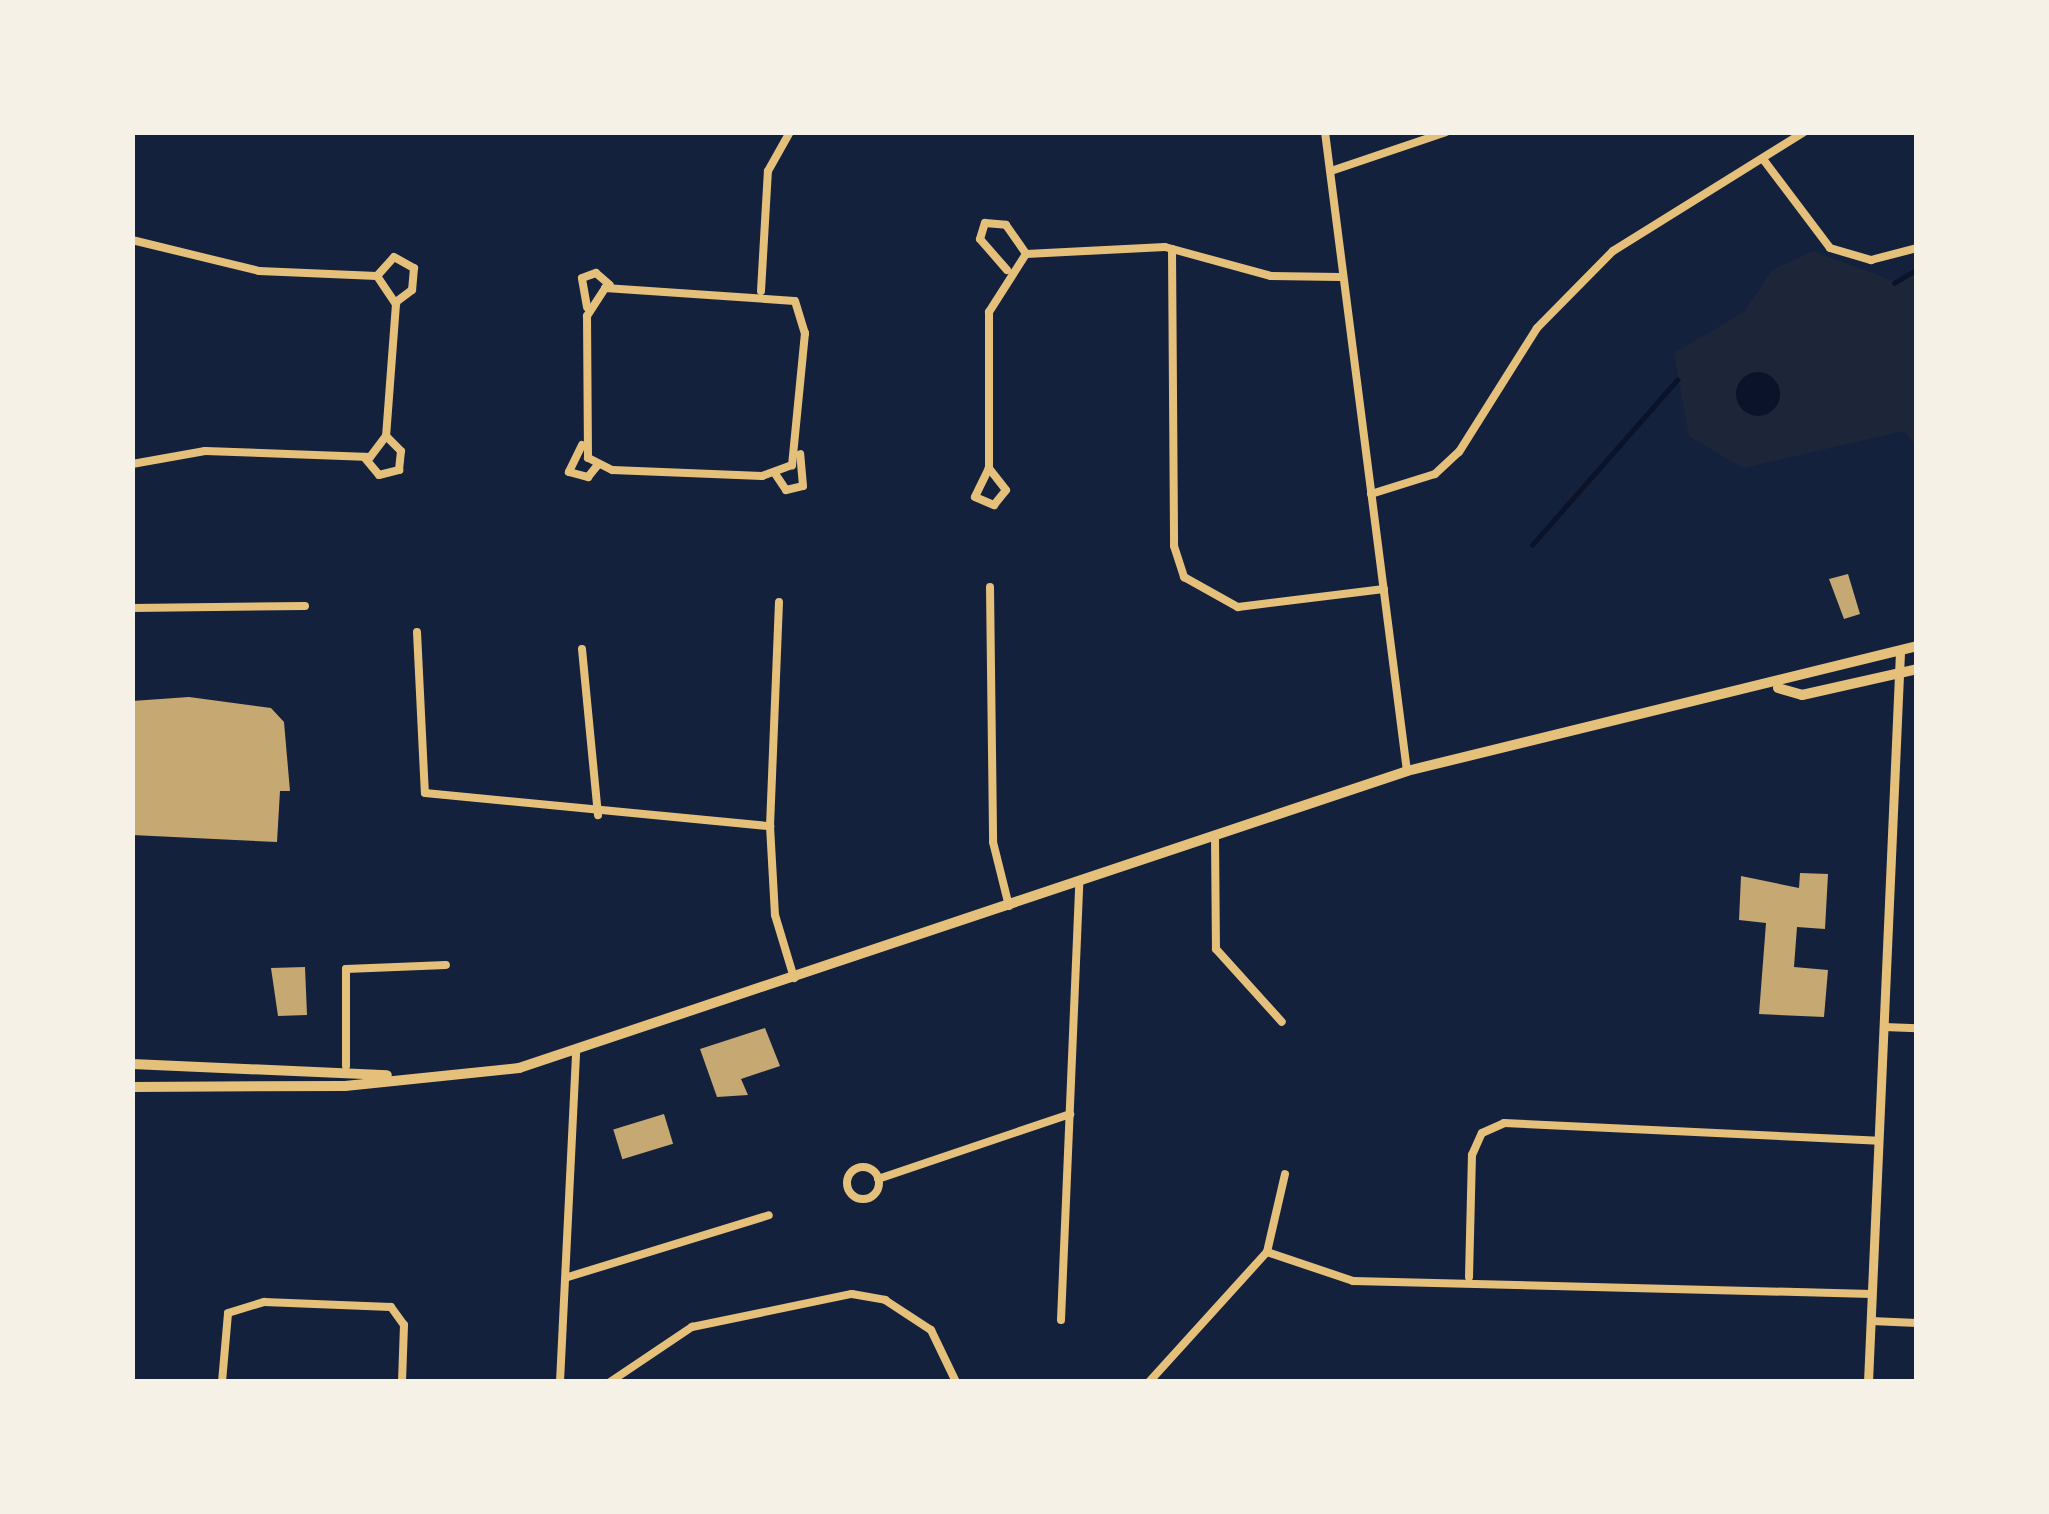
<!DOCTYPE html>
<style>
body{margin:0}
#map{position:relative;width:2049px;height:1514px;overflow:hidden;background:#14213d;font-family:"Alegreya Sans",sans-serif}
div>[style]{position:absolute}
.green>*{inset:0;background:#1d2539}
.water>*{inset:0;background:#0b132b}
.round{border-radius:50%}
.stream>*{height:4.5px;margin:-2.25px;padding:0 2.25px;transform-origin:2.25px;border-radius:2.25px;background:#0b132b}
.building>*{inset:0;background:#c6a872;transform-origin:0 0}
.minor>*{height:8px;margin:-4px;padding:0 4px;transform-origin:4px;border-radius:4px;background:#e5c07b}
.minor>.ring{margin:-4px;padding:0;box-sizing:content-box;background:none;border:8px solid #e5c07b;border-radius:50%}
.tertiary>*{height:9px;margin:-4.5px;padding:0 4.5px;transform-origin:4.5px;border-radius:4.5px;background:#e5c07b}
.primary>*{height:10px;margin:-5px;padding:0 5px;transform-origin:5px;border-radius:5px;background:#e5c07b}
span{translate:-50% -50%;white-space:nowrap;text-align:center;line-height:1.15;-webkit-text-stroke:9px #f6f1e7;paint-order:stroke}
.frame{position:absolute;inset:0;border:135px solid #f6f1e7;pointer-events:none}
</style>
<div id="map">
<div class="green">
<i style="clip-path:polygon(1813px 251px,1891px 280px,1917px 274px,1917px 447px,1904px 431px,1743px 468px,1689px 436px,1674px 353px,1744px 312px,1772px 270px)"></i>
</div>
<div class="water">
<i class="round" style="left:1736px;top:372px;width:44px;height:44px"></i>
</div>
<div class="stream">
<i style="left:1894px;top:283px;width:27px;rotate:-31deg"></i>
<i style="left:1532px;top:545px;width:220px;rotate:-48.7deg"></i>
</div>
<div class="building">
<i style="clip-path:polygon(1848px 574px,1860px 614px,1844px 619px,1829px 579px)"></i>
<i style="clip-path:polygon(189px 697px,271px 708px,284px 722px,290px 791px,280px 791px,277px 842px,132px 835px,132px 701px)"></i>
<i style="clip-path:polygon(1800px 873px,1828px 874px,1825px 929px,1797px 927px,1794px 967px,1828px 970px,1824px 1017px,1759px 1014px,1766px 923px,1739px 920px,1741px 876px,1799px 888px)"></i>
<i style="clip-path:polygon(305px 967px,307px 1015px,278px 1016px,271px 968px)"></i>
<i style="clip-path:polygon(765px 1028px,780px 1066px,741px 1079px,748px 1095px,717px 1097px,700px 1049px)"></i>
<i style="left:664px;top:1114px;width:31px;height:53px;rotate:73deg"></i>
</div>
<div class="minor">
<i style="left:1325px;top:132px;width:644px;rotate:82.69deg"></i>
<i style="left:1763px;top:159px;width:111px;rotate:53deg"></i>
<i style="left:1830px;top:248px;width:43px;rotate:16.3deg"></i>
<i style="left:1871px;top:260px;width:48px;rotate:-14.6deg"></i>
<i style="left:1331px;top:171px;width:121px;rotate:-18.7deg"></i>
<i style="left:132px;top:240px;width:131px;rotate:13.7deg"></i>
<i style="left:259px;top:271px;width:118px;rotate:2.4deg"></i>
<i style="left:377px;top:276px;width:34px;rotate:56deg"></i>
<i style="left:396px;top:304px;width:132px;rotate:94.3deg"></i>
<i style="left:386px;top:436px;width:26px;rotate:127deg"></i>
<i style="left:370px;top:457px;width:165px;rotate:-177.9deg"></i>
<i style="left:205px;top:451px;width:74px;rotate:169.9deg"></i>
<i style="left:1172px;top:249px;width:297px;rotate:89.6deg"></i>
<i style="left:1174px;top:546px;width:33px;rotate:72deg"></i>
<i style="left:1184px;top:577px;width:62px;rotate:29.1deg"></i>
<i style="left:1238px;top:607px;width:147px;rotate:-7deg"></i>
<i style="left:1007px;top:270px;width:41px;rotate:-131.1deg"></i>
<i style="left:980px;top:239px;width:17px;rotate:-73deg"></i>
<i style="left:985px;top:223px;width:21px;rotate:5deg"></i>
<i style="left:1006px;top:225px;width:35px;rotate:55deg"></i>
<i style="left:377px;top:276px;width:25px;rotate:-48deg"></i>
<i style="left:394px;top:257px;width:23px;rotate:29deg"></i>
<i style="left:414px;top:268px;width:22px;rotate:95deg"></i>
<i style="left:412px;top:290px;width:20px;rotate:143deg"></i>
<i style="left:605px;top:288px;width:190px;rotate:3.9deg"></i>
<i style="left:795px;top:301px;width:34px;rotate:73deg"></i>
<i style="left:805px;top:333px;width:133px;rotate:95.6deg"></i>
<i style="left:792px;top:465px;width:32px;rotate:160deg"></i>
<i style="left:762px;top:476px;width:150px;rotate:-177.7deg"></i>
<i style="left:612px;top:470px;width:27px;rotate:-153deg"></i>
<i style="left:588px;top:458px;width:142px;rotate:-90.4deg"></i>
<i style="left:587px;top:316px;width:33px;rotate:-57deg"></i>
<i style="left:761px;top:291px;width:120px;rotate:-86.7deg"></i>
<i style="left:768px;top:171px;width:45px;rotate:-60.6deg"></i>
<i style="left:587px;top:307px;width:29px;rotate:-100deg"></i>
<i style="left:582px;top:278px;width:15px;rotate:-20deg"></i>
<i style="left:596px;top:273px;width:18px;rotate:41deg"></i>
<i style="left:582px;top:445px;width:30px;rotate:116deg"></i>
<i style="left:569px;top:472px;width:20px;rotate:15deg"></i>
<i style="left:588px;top:477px;width:14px;rotate:-51deg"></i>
<i style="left:364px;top:457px;width:23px;rotate:50deg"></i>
<i style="left:379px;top:475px;width:21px;rotate:-14deg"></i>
<i style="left:399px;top:470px;width:19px;rotate:-84deg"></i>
<i style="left:401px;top:451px;width:21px;rotate:-135deg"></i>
<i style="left:989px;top:468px;width:32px;rotate:116deg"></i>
<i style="left:975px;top:497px;width:21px;rotate:23deg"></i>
<i style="left:994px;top:505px;width:19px;rotate:-51deg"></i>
<i style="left:1006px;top:490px;width:28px;rotate:-128deg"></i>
<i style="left:989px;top:468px;width:156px;rotate:-90deg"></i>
<i style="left:989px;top:312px;width:69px;rotate:-57.5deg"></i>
<i style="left:1026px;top:254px;width:139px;rotate:-2.9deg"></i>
<i style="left:1165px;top:247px;width:110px;rotate:15.3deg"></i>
<i style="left:1271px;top:276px;width:69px;rotate:0.8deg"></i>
<i style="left:776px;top:475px;width:18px;rotate:56deg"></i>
<i style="left:786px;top:490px;width:17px;rotate:-13deg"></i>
<i style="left:803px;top:486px;width:32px;rotate:-95deg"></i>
<i style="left:1371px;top:494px;width:67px;rotate:-17.4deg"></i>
<i style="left:1435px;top:474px;width:33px;rotate:-43deg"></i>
<i style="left:1459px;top:452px;width:146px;rotate:-57.8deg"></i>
<i style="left:1537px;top:328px;width:108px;rotate:-45.4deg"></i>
<i style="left:1613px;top:251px;width:225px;rotate:-31.9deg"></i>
<i style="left:990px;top:587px;width:255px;rotate:89.3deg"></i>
<i style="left:993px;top:842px;width:66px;rotate:76deg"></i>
<i style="left:779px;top:602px;width:224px;rotate:92.3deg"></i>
<i style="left:770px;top:826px;width:89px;rotate:86.8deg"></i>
<i style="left:775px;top:915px;width:66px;rotate:73.2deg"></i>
<i style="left:132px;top:608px;width:173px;rotate:-0.7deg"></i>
<i style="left:417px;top:632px;width:161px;rotate:87.2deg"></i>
<i style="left:425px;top:793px;width:347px;rotate:5.5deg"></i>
<i style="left:582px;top:649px;width:167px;rotate:84.5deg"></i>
<i style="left:1215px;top:837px;width:112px;rotate:89.5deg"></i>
<i style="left:1216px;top:949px;width:98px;rotate:47.9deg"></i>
<i style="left:1884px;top:1027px;width:33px;rotate:2deg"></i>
<i style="left:346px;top:1066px;width:97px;rotate:-90deg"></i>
<i style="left:346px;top:969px;width:100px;rotate:-2.3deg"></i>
<i class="ring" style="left:847px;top:1167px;width:24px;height:24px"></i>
<i style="left:878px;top:1179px;width:203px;rotate:-18.7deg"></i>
<i style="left:1267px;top:1252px;width:91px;rotate:18.6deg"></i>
<i style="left:1353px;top:1281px;width:519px;rotate:1.43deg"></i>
<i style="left:568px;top:1277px;width:210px;rotate:-17.1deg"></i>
<i style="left:1469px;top:1277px;width:122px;rotate:-88.6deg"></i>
<i style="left:1472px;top:1155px;width:24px;rotate:-66deg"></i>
<i style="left:1482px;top:1133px;width:24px;rotate:-24deg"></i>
<i style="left:1504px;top:1123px;width:375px;rotate:2.7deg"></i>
<i style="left:1061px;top:1320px;width:437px;rotate:-87.6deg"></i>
<i style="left:1871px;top:1321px;width:46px;rotate:2.5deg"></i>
<i style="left:222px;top:1382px;width:69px;rotate:-85deg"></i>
<i style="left:228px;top:1313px;width:38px;rotate:-17deg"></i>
<i style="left:264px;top:1302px;width:127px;rotate:2.3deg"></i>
<i style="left:391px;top:1307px;width:22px;rotate:54deg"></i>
<i style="left:404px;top:1325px;width:57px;rotate:92deg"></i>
<i style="left:560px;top:1382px;width:330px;rotate:-87.2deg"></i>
<i style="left:610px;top:1382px;width:99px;rotate:-33.9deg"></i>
<i style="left:692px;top:1327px;width:163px;rotate:-11.7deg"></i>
<i style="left:852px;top:1294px;width:34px;rotate:10deg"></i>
<i style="left:885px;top:1300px;width:55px;rotate:33.1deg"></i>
<i style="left:931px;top:1330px;width:58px;rotate:64.3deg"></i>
<i style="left:1149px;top:1382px;width:176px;rotate:-47.8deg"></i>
<i style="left:1267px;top:1252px;width:80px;rotate:-77deg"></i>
</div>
<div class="tertiary">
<i style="left:1868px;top:1382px;width:732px;rotate:-87.49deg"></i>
</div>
<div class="primary">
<i style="left:1778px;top:688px;width:25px;rotate:16deg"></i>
<i style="left:1802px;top:695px;width:118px;rotate:-12.7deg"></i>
<i style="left:132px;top:1064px;width:255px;rotate:2.5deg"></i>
<i style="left:132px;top:1087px;width:213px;rotate:-0.3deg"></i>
<i style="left:345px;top:1086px;width:175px;rotate:-5.9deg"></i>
<i style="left:519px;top:1068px;width:936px;rotate:-18.49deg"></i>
<i style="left:1407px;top:771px;width:525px;rotate:-13.77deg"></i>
</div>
<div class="frame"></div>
</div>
